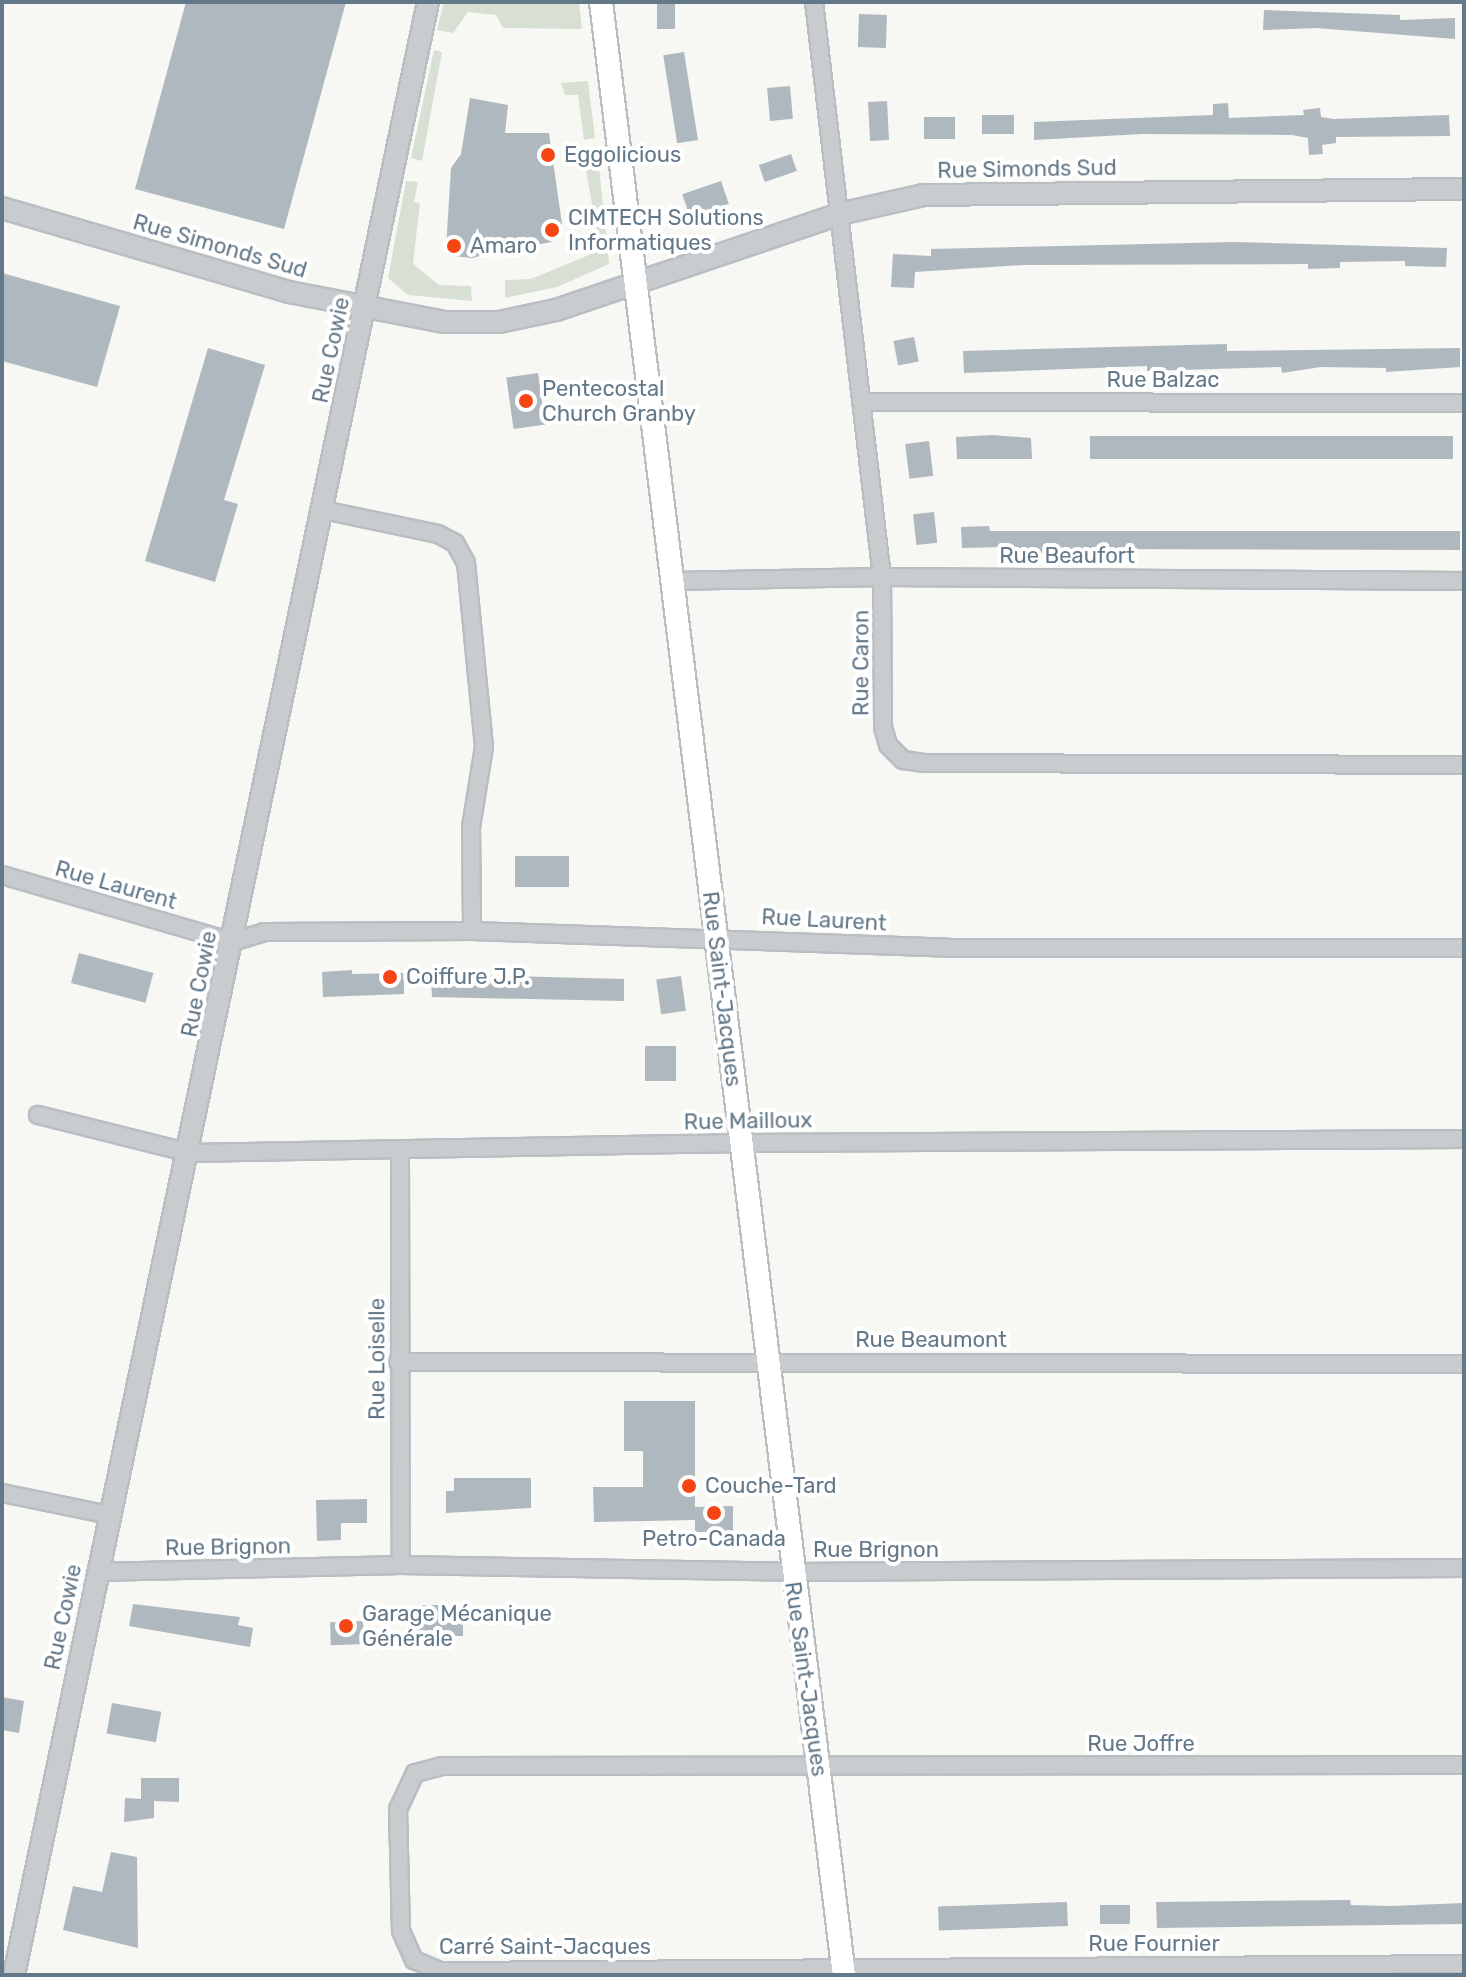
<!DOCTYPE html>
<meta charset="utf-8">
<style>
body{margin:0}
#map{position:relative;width:1466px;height:1977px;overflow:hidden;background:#f7f7f3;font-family:Rubik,sans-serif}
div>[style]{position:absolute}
.green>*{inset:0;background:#d8e0d4}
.building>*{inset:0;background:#afb8be;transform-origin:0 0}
.roads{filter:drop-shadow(2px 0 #b8bec2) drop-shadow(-2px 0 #b8bec2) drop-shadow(0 2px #b8bec2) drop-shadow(0 -2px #b8bec2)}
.minor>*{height:16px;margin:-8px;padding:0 8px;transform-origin:8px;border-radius:8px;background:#c9cccf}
.tertiary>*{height:20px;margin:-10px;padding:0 10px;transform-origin:10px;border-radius:10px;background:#c9cccf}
.secondary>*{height:22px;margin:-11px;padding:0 11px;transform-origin:11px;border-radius:11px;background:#fff}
.dots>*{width:22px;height:22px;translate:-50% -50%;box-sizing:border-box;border:4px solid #fff;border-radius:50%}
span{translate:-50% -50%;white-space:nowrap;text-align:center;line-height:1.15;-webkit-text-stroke:8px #fff;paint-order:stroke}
.poi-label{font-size:22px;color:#637888}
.left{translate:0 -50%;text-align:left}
.street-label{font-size:22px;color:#637888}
.frame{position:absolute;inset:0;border:4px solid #637888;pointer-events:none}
</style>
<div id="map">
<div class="green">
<i style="clip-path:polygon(444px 2px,579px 2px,582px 29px,503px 28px,496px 15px,468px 12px,453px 33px,437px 30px)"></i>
<i style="clip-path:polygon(434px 50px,442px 52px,422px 161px,411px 158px)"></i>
<i style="clip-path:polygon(588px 81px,595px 138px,584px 140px,578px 95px,565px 95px,561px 83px)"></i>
<i style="clip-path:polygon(598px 157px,609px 264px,557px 287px,505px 298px,505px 280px,531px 279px,589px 255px,597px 232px,584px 159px)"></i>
<i style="clip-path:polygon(406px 181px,418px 182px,414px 202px,420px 203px,413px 264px,439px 285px,471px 286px,472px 301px,408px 295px,388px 278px)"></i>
</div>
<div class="building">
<i style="clip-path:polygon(186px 2px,346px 2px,284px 229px,135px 189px)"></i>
<i style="left:657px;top:2px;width:18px;height:27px"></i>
<i style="clip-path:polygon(1264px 10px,1400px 15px,1400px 20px,1455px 18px,1455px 39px,1316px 28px,1263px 30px)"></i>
<i style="left:859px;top:14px;width:28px;height:33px;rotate:2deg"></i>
<i style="left:684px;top:52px;width:89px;height:21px;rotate:81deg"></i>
<i style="left:790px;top:86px;width:33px;height:23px;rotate:85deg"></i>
<i style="clip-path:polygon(470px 98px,508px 105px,505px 133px,549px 133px,562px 224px,551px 242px,516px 249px,485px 247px,486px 254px,473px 258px,452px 256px,446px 249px,451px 168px,461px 154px)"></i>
<i style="left:887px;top:101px;width:39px;height:19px;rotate:87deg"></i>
<i style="clip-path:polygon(1228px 103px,1229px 118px,1304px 115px,1303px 110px,1320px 108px,1321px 117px,1334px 119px,1449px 115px,1450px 136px,1336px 137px,1336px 143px,1322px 145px,1323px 154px,1309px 155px,1308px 138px,1292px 135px,1142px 134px,1034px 140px,1034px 122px,1213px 115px,1213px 104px)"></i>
<i style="left:982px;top:115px;width:32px;height:19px"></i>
<i style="left:924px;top:117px;width:31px;height:22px"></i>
<i style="left:791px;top:154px;width:18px;height:34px;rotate:71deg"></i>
<i style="left:721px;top:181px;width:24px;height:41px;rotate:71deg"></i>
<i style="clip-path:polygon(1235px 242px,1447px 248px,1446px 267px,1405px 266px,1405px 261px,1340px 262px,1340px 268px,1308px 269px,1308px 264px,1023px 265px,915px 272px,914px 288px,891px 287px,893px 254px,931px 256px,931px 249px)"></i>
<i style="clip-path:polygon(2px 273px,120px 306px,97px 387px,2px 361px)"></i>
<i style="left:914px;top:337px;width:25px;height:21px;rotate:79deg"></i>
<i style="clip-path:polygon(1227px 344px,1227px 351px,1460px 348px,1460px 367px,1386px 372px,1386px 368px,1321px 367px,1282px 373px,1281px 367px,1147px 371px,1147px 366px,964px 373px,963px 351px)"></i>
<i style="clip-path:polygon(208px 348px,265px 365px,224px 500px,238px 504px,215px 582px,145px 561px)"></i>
<i style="left:538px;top:373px;width:52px;height:32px;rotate:82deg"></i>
<i style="clip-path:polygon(992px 435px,1031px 438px,1032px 459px,957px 459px,956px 437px)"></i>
<i style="left:1090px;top:436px;width:363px;height:23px"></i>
<i style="left:929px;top:441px;width:35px;height:24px;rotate:83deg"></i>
<i style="left:934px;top:512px;width:31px;height:21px;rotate:84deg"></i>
<i style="clip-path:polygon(989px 526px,990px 531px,1460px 531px,1460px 550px,1096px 549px,1002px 556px,1002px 547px,962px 548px,961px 527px)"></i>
<i style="left:569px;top:856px;width:31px;height:54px;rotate:90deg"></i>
<i style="left:79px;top:953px;width:77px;height:31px;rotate:15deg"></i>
<i style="clip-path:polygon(352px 970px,352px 974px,404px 973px,404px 994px,323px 997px,322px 972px)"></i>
<i style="clip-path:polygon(466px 975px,624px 979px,624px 1001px,432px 997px,431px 977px)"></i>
<i style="left:681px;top:976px;width:35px;height:25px;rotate:82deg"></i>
<i style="left:645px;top:1046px;width:31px;height:35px"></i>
<i style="clip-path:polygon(624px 1401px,695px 1401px,695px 1507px,733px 1506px,733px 1532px,695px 1532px,695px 1520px,594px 1522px,593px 1487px,643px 1487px,643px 1451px,624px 1451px)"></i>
<i style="clip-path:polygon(454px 1478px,531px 1478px,531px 1508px,446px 1513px,446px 1491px,454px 1491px)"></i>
<i style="clip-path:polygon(367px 1499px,367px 1523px,341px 1523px,341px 1540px,317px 1541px,316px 1500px)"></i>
<i style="clip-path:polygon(133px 1604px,240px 1617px,238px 1625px,253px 1628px,250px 1647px,129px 1626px)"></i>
<i style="left:415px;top:1605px;width:48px;height:31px"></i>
<i style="left:363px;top:1621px;width:23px;height:33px;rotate:88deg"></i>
<i style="clip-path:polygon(2px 1697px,24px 1701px,19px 1733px,2px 1730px)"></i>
<i style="left:112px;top:1703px;width:50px;height:31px;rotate:10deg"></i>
<i style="clip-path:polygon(141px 1778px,179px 1778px,179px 1802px,154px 1801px,154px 1818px,124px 1822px,125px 1798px,141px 1799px)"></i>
<i style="clip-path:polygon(111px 1852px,137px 1857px,138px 1948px,63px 1930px,73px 1886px,102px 1892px)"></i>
<i style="clip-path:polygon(1350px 1900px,1351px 1905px,1390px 1906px,1464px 1903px,1464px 1924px,1157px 1928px,1156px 1902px)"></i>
<i style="left:1067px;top:1902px;width:24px;height:129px;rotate:88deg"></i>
<i style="left:1100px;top:1905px;width:30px;height:19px"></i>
</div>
<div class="roads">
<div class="minor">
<i style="left:814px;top:2px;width:579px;rotate:83.26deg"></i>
<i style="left:882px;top:577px;width:150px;rotate:89.6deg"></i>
<i style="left:883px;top:727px;width:19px;rotate:74deg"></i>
<i style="left:888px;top:745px;width:21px;rotate:45deg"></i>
<i style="left:903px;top:760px;width:21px;rotate:8deg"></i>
<i style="left:924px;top:763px;width:540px;rotate:0.21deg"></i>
<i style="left:863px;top:402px;width:601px;rotate:0.1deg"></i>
<i style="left:323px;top:510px;width:117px;rotate:11.8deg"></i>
<i style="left:438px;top:534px;width:19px;rotate:28deg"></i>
<i style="left:455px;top:543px;width:23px;rotate:61deg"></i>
<i style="left:466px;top:563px;width:185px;rotate:84.4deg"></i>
<i style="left:484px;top:747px;width:81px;rotate:99.2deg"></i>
<i style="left:471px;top:827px;width:104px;rotate:89.4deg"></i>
<i style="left:671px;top:581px;width:211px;rotate:-1.1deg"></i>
<i style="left:882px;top:577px;width:582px;rotate:0.39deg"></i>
<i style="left:2px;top:875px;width:240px;rotate:16.2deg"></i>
<i style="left:232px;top:942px;width:34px;rotate:-17deg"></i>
<i style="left:264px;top:932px;width:208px;rotate:-0.3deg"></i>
<i style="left:472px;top:931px;width:478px;rotate:2deg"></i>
<i style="left:950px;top:948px;width:514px"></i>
<i style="left:38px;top:1115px;width:157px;rotate:14deg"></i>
<i style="left:190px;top:1153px;width:551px;rotate:-1.04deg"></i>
<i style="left:741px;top:1143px;width:723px;rotate:-0.32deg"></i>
<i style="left:400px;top:1152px;width:413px;rotate:89.9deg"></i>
<i style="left:398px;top:1362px;width:1066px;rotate:0.11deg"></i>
<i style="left:2px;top:1493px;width:109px;rotate:11.6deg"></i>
<i style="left:97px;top:1572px;width:304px;rotate:-1.3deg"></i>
<i style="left:401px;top:1565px;width:390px;rotate:1deg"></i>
<i style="left:791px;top:1572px;width:673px;rotate:-0.34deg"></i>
<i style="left:1464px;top:1765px;width:1022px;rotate:179.94deg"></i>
<i style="left:442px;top:1766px;width:28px;rotate:165deg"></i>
<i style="left:415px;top:1773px;width:40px;rotate:115deg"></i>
<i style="left:398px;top:1809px;width:122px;rotate:88.6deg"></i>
<i style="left:401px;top:1931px;width:32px;rotate:66deg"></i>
<i style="left:414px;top:1960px;width:28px;rotate:23deg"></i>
<i style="left:440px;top:1971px;width:1024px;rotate:-0.39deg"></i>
</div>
<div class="tertiary">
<i style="left:2px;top:208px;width:299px;rotate:16.3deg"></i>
<i style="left:289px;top:292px;width:159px;rotate:10.9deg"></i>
<i style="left:445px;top:322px;width:54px"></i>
<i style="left:499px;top:322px;width:58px;rotate:-11.9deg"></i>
<i style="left:556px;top:310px;width:299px;rotate:-18.7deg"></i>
<i style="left:839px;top:214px;width:86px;rotate:-12.7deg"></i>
<i style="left:923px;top:195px;width:541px;rotate:-0.64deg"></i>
<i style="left:14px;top:1975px;width:2016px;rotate:-78.15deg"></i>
</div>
<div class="secondary">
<i style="left:601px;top:2px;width:1988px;rotate:82.98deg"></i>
</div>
</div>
<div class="dots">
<i style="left:548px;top:155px;background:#f64515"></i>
<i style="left:552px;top:230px;background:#f64515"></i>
<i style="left:454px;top:246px;background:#f64515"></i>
<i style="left:526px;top:401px;background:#f64515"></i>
<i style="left:390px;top:977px;background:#f64515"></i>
<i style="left:689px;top:1486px;background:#f64515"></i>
<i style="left:714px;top:1513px;background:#f64515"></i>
<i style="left:346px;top:1626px;background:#f64515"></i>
</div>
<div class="poi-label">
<span class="left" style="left:564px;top:155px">Eggolicious</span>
<span class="left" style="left:568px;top:230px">CIMTECH Solutions<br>Informatiques</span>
<span class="left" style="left:470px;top:246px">Amaro</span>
<span class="left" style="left:542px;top:401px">Pentecostal<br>Church Granby</span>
<span class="left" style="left:406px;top:977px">Coiffure J.P.</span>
<span class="left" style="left:705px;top:1486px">Couche-Tard</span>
<span style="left:714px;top:1539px">Petro-Canada</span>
<span class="left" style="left:362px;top:1626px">Garage Mécanique<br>Générale</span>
</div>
<div class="street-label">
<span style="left:1027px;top:169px;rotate:-1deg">Rue Simonds Sud</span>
<span style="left:220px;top:246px;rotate:16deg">Rue Simonds Sud</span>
<span style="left:331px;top:350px;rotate:-78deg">Rue Cowie</span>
<span style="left:1163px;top:380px">Rue Balzac</span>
<span style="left:1067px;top:556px">Rue Beaufort</span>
<span style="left:861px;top:663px;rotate:-90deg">Rue Caron</span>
<span style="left:116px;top:885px;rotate:16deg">Rue Laurent</span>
<span style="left:824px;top:920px;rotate:3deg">Rue Laurent</span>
<span style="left:199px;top:984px;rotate:-79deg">Rue Cowie</span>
<span style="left:722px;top:989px;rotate:83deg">Rue Saint-Jacques</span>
<span style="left:748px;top:1121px;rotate:-1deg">Rue Mailloux</span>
<span style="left:931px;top:1340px">Rue Beaumont</span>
<span style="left:377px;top:1359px;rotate:-90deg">Rue Loiselle</span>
<span style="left:228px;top:1547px;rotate:-1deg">Rue Brignon</span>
<span style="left:876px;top:1550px">Rue Brignon</span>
<span style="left:63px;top:1617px;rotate:-78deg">Rue Cowie</span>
<span style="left:806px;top:1679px;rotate:82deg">Rue Saint-Jacques</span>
<span style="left:1141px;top:1744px">Rue Joffre</span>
<span style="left:1154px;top:1944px">Rue Fournier</span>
<span style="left:545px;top:1947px">Carré Saint-Jacques</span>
</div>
<div class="frame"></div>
</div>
